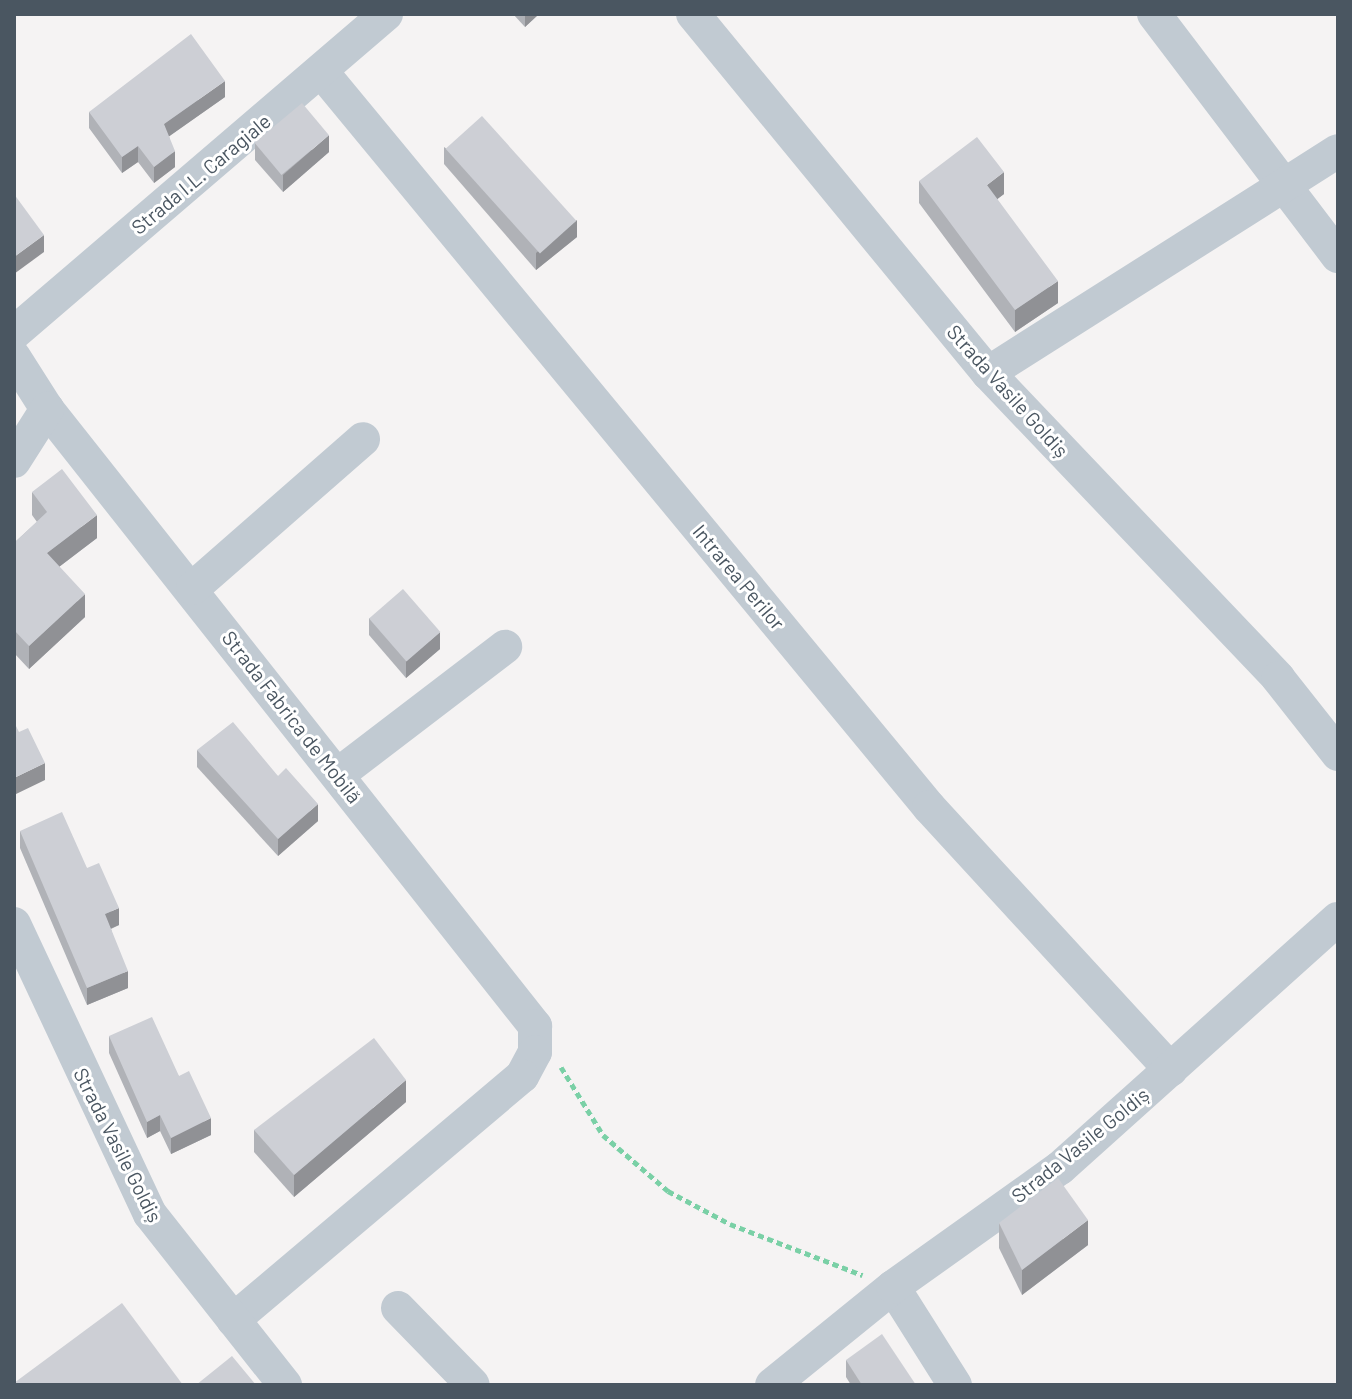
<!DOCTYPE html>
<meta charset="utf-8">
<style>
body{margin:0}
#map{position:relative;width:1352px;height:1399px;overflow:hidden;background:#f5f3f3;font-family:Barlow,sans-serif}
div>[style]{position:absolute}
.path>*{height:5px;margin-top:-2.5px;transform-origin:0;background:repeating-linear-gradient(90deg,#7ad0a6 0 6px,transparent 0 10px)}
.minor>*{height:34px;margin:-17px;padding:0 17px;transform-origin:17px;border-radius:17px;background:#c1cad2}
.wall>*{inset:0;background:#b0b2b7}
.shaded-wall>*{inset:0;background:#909195}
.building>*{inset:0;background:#cdcfd5;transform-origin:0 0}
span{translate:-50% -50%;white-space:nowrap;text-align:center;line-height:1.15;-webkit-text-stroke:6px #fff;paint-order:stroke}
.street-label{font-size:20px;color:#4a5661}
.frame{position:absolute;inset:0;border:16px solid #4a5661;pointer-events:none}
</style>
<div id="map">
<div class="path">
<i style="left:561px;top:1067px;width:80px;rotate:58.3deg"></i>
<i style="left:603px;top:1135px;width:86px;rotate:40.7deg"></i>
<i style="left:668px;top:1191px;width:70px;rotate:28deg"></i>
<i style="left:730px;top:1224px;width:142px;rotate:21.1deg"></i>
</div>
<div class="minor">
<i style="left:693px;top:14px;width:465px;rotate:50.6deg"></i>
<i style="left:988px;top:373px;width:421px;rotate:46.4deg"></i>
<i style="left:1278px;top:678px;width:97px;rotate:51.7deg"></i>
<i style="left:1154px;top:14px;width:304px;rotate:52.8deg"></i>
<i style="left:321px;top:71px;width:955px;rotate:50.44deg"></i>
<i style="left:929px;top:807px;width:357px;rotate:47.4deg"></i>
<i style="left:14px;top:333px;width:490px;rotate:-40.6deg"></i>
<i style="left:14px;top:357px;width:62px;rotate:57.6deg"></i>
<i style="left:47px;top:409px;width:787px;rotate:51.66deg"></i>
<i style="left:535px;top:1026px;width:26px;rotate:90deg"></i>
<i style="left:535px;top:1052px;width:27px;rotate:118deg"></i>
<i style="left:522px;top:1076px;width:378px;rotate:139.8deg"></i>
<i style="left:988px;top:373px;width:414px;rotate:-32.4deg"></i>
<i style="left:14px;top:461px;width:62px;rotate:-57.6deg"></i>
<i style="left:193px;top:588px;width:226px;rotate:-41.2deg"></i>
<i style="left:340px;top:773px;width:208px;rotate:-37.4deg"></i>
<i style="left:14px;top:924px;width:320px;rotate:64.9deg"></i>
<i style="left:150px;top:1214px;width:218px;rotate:51.7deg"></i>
<i style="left:893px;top:1287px;width:116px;rotate:57.7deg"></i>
<i style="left:398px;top:1308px;width:107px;rotate:45.8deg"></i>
<i style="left:772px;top:1385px;width:156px;rotate:-39deg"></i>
<i style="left:893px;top:1287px;width:205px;rotate:-35.5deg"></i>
<i style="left:1060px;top:1168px;width:373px;rotate:-41.9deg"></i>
</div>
<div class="wall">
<i style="clip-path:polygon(513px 14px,539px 14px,525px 27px)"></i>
<i style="clip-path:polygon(225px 97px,169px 136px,175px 167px,154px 183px,138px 162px,122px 173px,89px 128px,89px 112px)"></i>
<i style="clip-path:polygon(255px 143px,329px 152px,283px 192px,255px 160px)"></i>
<i style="clip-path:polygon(444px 147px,577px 237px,536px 270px,444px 164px)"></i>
<i style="clip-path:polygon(919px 181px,1004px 194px,997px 199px,1058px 303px,1015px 332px,919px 203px)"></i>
<i style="clip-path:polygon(32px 492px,97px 538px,59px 567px,85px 617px,29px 669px,14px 653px,14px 543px,37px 522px,32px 515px)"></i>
<i style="clip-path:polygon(369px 618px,440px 649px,406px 678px,369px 635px)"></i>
<i style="clip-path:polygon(197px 750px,278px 776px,318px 821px,278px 856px,197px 767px)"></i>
<i style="clip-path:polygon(20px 831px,87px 868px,119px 925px,111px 929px,128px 988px,87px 1005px,20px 848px)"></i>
<i style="clip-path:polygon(109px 1036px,179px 1076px,211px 1135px,171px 1154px,160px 1131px,147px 1138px,109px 1053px)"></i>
<i style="clip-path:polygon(406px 1102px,294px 1197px,254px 1152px,254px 1130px)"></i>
<i style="clip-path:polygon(999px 1223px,1088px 1245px,1022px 1295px,999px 1248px)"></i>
<i style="clip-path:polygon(846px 1360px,916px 1385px,851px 1385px,846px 1377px)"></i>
</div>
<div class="shaded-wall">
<i style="clip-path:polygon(525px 14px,539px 14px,525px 27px)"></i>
<i style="clip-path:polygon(225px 81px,225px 97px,164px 140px,164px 124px)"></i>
<i style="clip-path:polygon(329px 135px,329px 152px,283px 192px,283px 175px)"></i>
<i style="clip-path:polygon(138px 146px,138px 162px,122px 173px,122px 157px)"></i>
<i style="clip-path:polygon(175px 151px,175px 167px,154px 183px,154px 167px)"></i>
<i style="clip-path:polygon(1004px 172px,1004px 194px,987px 207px,987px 185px)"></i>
<i style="clip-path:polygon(577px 220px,577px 237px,536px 270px,536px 253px)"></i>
<i style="clip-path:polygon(44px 235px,44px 252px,14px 274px,14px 257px)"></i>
<i style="clip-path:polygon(1058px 281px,1058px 303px,1015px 332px,1015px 310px)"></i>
<i style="clip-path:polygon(97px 515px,97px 538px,47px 576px,47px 553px)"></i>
<i style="clip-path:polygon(85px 594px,85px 617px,29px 669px,29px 646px)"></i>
<i style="clip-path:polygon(440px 632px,440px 649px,406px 678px,406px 661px)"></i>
<i style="clip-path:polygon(45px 763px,45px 780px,14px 795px,14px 778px)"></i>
<i style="clip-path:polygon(318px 804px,318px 821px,278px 856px,278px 839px)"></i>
<i style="clip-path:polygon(119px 908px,119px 925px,105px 931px,105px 914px)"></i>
<i style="clip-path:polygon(128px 971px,128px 988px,87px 1005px,87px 988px)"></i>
<i style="clip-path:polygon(406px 1080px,406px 1102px,294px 1197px,294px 1175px)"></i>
<i style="clip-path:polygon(160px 1115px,160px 1131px,147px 1138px,147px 1122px)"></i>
<i style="clip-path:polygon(211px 1118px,211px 1135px,171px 1154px,171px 1138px)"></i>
<i style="clip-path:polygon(1088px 1220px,1088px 1245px,1022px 1295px,1022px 1270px)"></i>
</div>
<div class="building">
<i style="clip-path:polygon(191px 34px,225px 81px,164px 124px,175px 151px,154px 167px,138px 146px,122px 157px,89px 112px)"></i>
<i style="left:302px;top:103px;width:42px;height:62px;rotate:50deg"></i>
<i style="left:482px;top:116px;width:141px;height:49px;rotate:48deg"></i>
<i style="clip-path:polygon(977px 137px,1004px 172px,987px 185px,1058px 281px,1015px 310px,919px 181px)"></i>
<i style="clip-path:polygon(14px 194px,44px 235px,14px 257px)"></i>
<i style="clip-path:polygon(62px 469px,97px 515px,47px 553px,85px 594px,29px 646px,14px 630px,14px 543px,47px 512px,32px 492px)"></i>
<i style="left:403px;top:589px;width:57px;height:45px;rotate:49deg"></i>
<i style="clip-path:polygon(14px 722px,19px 732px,28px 728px,45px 763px,14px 778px)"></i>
<i style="clip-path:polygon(233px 722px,278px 776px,286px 768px,318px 804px,278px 839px,197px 750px)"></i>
<i style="clip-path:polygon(62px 812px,87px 868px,99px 863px,119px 908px,105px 914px,128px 971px,87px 988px,20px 831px)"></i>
<i style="clip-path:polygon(152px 1017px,179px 1076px,189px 1071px,211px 1118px,171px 1138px,160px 1115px,147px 1122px,109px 1036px)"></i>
<i style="clip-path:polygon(374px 1038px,406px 1080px,294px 1175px,254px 1130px)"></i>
<i style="clip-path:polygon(1058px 1178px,1088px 1220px,1022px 1270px,999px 1223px)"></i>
<i style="clip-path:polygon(122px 1303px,183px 1385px,14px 1385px,14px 1383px)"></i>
<i style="clip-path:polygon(882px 1334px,916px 1385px,862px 1385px,846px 1360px)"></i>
<i style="clip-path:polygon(232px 1356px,256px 1385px,196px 1385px)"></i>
</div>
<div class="street-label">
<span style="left:201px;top:174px;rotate:-40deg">Strada I.L. Caragiale</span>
<span style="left:1008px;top:391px;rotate:48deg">Strada Vasile Goldiș</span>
<span style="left:739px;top:577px;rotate:50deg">Intrarea Perilor</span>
<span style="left:292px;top:717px;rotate:52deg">Strada Fabrica de Mobilă</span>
<span style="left:118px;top:1145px;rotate:63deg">Strada Vasile Goldiș</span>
<span style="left:1080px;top:1145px;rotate:-39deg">Strada Vasile Goldiș</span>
</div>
<div class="frame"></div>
</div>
